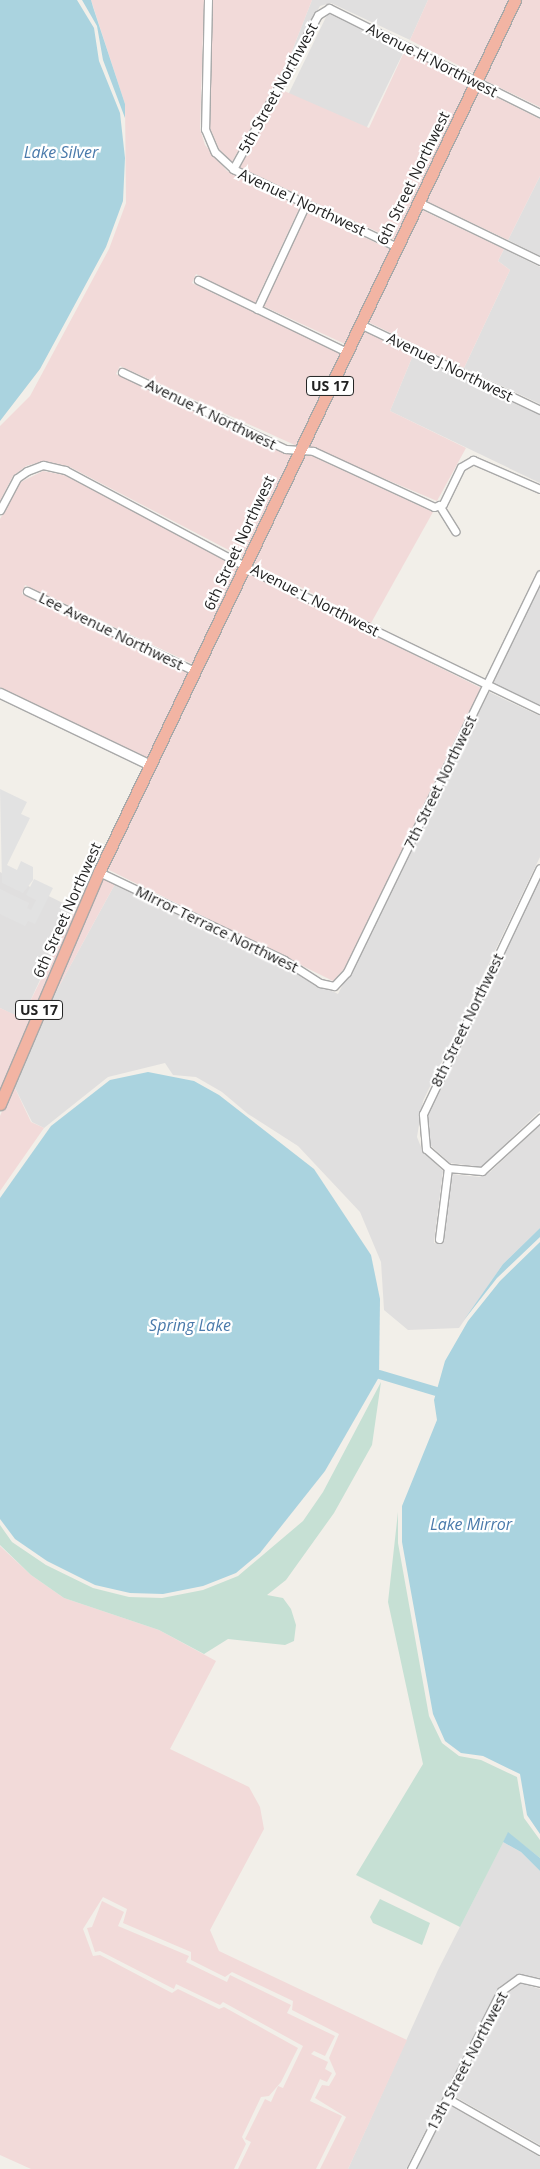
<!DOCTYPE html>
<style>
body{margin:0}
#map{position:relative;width:540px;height:2169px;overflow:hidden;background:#f2efe9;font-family:"Open Sans",sans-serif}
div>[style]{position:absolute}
.residential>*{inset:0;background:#e0dfdf;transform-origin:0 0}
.commercial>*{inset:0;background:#f2dad9;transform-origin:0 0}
.wetland>*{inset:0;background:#c6e0d4}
.parking>*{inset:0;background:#e2e2e2}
.water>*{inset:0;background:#aad3df}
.canal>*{height:9px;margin:-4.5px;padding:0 4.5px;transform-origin:4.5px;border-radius:4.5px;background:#aad3df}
.roads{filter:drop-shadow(1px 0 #a9a9a9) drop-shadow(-1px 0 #a9a9a9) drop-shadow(0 1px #a9a9a9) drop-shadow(0 -1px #a9a9a9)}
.minor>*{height:7px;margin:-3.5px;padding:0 3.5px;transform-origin:3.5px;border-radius:3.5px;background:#fff}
.tertiary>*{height:9px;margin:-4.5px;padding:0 4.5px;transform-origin:4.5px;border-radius:4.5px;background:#fff}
.trunk>*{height:11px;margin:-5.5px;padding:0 5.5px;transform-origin:5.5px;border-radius:5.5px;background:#f2b4a3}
span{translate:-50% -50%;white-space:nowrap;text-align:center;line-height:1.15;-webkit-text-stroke:4.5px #fff;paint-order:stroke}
.shield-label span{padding:1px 4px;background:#fff;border:1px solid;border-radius:4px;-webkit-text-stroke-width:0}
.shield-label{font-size:14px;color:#222;font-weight:700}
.street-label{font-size:15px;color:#222}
.water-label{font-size:16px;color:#4a7aab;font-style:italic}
</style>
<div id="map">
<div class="residential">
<i style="clip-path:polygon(312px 0,428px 0,410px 40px,331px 3px,320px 6px,286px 66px)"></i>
<i style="left:328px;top:13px;width:85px;height:90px;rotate:26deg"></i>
<i style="clip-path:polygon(540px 176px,540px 256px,508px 240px)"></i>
<i style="clip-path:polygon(504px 249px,540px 267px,540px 404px,464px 368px,510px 270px,498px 261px)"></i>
<i style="clip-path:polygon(413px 355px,540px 415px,540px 483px,390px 411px)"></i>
<i style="clip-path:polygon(540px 584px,540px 705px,493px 683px)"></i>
<i style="clip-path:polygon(489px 692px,540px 716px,540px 857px,423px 1101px,417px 1137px,423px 1152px,443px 1171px,434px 1243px,443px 1244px,451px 1174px,479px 1177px,490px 1172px,540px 1125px,540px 1228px,503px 1264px,459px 1328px,408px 1330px,384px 1310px,381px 1262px,360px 1212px,298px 1146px,248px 1114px,222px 1092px,196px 1077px,173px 1075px,165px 1063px,108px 1077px,44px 1128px,32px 1122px,13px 1084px,39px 1023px,115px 884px,338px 994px)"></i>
<i style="clip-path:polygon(0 872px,73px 908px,22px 1019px,0 1008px)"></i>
<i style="clip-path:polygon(540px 878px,540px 1111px,481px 1167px,450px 1163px,430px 1145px,427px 1115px)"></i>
<i style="clip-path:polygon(503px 1842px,521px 1852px,540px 1871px,540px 1978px,518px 1974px,498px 1988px,406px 2169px,348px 2169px,438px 1970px)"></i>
<i style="clip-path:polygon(521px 1983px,540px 1989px,540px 2145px,454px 2096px,502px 1998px)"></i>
<i style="clip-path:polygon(449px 2105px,540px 2157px,540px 2169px,416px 2169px)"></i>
</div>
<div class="commercial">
<i style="clip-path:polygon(91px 0,204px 0,200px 129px,205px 145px,227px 171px,300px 207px,255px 303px,196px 274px,192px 283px,341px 354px,297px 446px,120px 366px,116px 374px,293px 455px,244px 558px,68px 466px,44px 461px,26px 466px,13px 476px,0 501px,0 426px,30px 396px,109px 249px,126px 203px,125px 104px)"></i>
<i style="clip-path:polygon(213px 0,312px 0,286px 66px,232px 162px,219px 149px,210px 128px)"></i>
<i style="clip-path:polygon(428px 0,510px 0,475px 74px,410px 40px)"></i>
<i style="clip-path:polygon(520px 0,540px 0,540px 107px,482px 79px)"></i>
<i style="clip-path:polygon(405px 50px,470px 83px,395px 240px,239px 167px,282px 90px,369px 128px)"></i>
<i style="clip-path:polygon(478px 88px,540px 119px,540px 176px,508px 240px,424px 200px)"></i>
<i style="clip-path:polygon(420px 209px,504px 249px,498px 261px,510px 270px,464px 368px,366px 321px)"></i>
<i style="left:308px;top:211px;width:91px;height:105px;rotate:25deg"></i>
<i style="clip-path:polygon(362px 330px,413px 355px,390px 411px,466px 448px,437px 501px,307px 446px)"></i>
<i style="clip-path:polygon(302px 456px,312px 456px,433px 512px,371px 623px,251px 562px)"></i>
<i style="clip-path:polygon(43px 471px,64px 475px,239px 567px,193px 664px,25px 585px,22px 594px,189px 674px,148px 758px,0 687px,0 519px,21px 482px)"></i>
<i style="clip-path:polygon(247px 572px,481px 688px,344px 969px,333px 981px,105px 868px)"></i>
<i style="clip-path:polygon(113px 833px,0 1093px,0 1008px,22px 1018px)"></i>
<i style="clip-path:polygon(101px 877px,115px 884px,39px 1023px)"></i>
<i style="clip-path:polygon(13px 1084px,31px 1122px,44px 1128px,0 1191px,0 1116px)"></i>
<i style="clip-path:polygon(0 1546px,31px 1575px,64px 1598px,159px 1630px,216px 1661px,170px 1749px,249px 1787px,260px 1807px,264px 1829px,210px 1930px,219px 1951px,407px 2040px,348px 2169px,320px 2169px,346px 2117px,315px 2098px,322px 2085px,329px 2086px,336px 2074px,329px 2058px,339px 2034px,292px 2010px,293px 2001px,232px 1972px,225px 1977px,191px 1960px,191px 1952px,123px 1923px,127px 1909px,103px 1897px,83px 1929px,93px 1956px,100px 1955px,172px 1993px,178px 1989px,219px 2009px,224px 2007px,298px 2048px,281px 2082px,269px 2096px,261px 2097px,242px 2137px,246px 2144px,234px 2169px,31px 2169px,0 2155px)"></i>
<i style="clip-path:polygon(102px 1901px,124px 1912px,118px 1926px,189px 1956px,186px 1962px,227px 1982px,230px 1975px,291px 2005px,287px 2013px,335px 2036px,325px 2056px,314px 2051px,311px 2054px,328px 2062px,325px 2069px,332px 2073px,327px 2082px,320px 2079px,310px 2101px,342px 2116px,316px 2169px,238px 2169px,251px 2142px,245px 2139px,265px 2099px,271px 2102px,278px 2086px,283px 2088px,303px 2046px,223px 2002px,220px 2005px,176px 1984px,174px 1989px,100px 1951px,95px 1952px,87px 1928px,92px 1927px)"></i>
</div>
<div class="wetland">
<i style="clip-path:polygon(381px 1382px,372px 1445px,334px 1513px,286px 1580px,267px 1595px,283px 1598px,291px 1609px,296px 1625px,294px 1641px,285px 1645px,228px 1639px,204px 1654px,159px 1630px,64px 1598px,31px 1575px,0 1545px,0 1525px,12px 1542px,46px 1565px,93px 1588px,129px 1597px,162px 1598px,203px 1590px,238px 1576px,303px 1521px,323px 1492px)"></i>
<i style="clip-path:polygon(398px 1512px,398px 1543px,429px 1716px,442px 1743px,459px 1756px,481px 1760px,517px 1777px,524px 1818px,540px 1840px,540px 1858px,508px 1833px,460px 1927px,356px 1875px,423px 1764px,388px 1602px)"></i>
<i style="clip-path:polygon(380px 1899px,430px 1923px,422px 1945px,373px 1923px,370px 1917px)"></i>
</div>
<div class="parking">
<i style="clip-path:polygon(0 789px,27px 802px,21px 814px,30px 818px,7px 865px,17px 870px,21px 861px,33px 867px,33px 880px,23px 893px,2px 883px)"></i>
<i style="clip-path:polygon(34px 879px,53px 888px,35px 924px,28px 921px,25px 926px,0 914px,0 889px,29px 903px,27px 908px,31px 910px,36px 900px,26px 895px)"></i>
</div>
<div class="water">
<i style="clip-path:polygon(0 0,77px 0,94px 28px,99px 61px,120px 113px,125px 158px,123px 201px,106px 247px,40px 369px,0 421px)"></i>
<i style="clip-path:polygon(82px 0,91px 0,93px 7px,125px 104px,125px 118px,103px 60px,97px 26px)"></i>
<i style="clip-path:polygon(148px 1072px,194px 1081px,219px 1095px,314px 1169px,371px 1255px,380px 1299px,379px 1377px,325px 1471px,260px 1553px,236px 1573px,203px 1586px,163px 1594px,130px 1593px,95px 1585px,47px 1561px,15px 1539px,0 1519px,0 1198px,51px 1126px,110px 1080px)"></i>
<i style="clip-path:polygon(540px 1228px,540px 1237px,497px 1278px,464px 1320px,503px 1264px)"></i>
<i style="clip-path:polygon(540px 1242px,540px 1834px,527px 1815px,520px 1774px,483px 1756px,461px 1753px,445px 1741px,433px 1714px,402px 1542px,402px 1506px,437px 1420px,434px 1400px,445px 1361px,468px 1321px,500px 1281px)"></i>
<i style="clip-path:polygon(508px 1832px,540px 1858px,540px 1871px,521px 1852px,503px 1842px)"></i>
</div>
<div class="canal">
<i style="left:379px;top:1374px;width:59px;rotate:16.6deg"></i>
</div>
<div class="roads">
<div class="minor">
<i style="left:208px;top:0;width:129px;rotate:91.3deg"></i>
<i style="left:205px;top:129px;width:25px;rotate:67deg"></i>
<i style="left:215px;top:152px;width:25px;rotate:43deg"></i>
<i style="left:233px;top:169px;width:182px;rotate:25.4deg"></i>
<i style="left:233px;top:169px;width:176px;rotate:-61.1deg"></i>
<i style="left:318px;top:15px;width:13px;rotate:-32deg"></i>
<i style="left:329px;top:8px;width:236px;rotate:26.5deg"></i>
<i style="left:418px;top:202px;width:136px;rotate:25.8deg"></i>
<i style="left:198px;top:280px;width:165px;rotate:25.8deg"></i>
<i style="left:257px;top:309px;width:116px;rotate:-65deg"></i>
<i style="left:360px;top:324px;width:199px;rotate:25.5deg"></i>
<i style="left:122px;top:372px;width:181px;rotate:25.2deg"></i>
<i style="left:286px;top:449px;width:27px;rotate:4deg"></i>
<i style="left:313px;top:451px;width:133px;rotate:24.8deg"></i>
<i style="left:434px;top:507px;width:9px;rotate:-18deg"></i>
<i style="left:443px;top:504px;width:41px;rotate:-64.1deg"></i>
<i style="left:461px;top:467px;width:14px;rotate:-30deg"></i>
<i style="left:473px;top:460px;width:73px;rotate:23.4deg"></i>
<i style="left:439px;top:505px;width:31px;rotate:58deg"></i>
<i style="left:0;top:510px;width:36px;rotate:-62deg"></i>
<i style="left:17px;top:478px;width:12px;rotate:-35deg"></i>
<i style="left:27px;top:471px;width:17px;rotate:-21deg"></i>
<i style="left:43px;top:465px;width:23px;rotate:13deg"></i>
<i style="left:65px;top:470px;width:234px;rotate:28.1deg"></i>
<i style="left:271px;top:580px;width:299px;rotate:25.8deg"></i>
<i style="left:27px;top:591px;width:186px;rotate:25.5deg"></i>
<i style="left:99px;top:872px;width:205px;rotate:25.4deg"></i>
<i style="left:284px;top:960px;width:43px;rotate:32.6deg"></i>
<i style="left:320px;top:983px;width:14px;rotate:12deg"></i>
<i style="left:334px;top:986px;width:19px;rotate:-47deg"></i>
<i style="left:347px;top:972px;width:442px;rotate:-64.1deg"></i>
<i style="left:448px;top:1168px;width:29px;rotate:-139deg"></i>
<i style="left:426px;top:1149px;width:35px;rotate:-95deg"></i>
<i style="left:423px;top:1114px;width:272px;rotate:-64.6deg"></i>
<i style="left:448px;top:1168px;width:34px;rotate:5deg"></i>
<i style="left:482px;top:1171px;width:79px;rotate:-42.4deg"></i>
<i style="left:439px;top:1239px;width:72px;rotate:-82.8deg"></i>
<i style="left:447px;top:2098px;width:107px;rotate:29.7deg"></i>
<i style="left:411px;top:2169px;width:199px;rotate:-63.2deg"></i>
<i style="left:501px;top:1991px;width:22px;rotate:-36deg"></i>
<i style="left:519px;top:1978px;width:22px;rotate:13deg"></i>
</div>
<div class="tertiary">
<i style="left:0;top:693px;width:166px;rotate:25.6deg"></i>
</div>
<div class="trunk">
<i style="left:0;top:1104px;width:252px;rotate:-66.9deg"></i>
<i style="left:99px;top:872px;width:966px;rotate:-64.5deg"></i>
</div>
</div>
<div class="shield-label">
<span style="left:330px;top:386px">US 17</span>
<span style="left:39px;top:1010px">US 17</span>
</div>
<div class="street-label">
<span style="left:432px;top:60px;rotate:27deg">Avenue H Northwest</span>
<span style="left:278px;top:88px;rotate:-61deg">5th Street Northwest</span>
<span style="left:413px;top:178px;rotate:-64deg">6th Street Northwest</span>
<span style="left:302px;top:202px;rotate:25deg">Avenue I Northwest</span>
<span style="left:450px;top:367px;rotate:26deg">Avenue J Northwest</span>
<span style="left:211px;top:414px;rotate:26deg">Avenue K Northwest</span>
<span style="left:239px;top:543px;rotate:-65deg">6th Street Northwest</span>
<span style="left:315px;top:600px;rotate:27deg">Avenue L Northwest</span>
<span style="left:111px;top:631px;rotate:26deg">Lee Avenue Northwest</span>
<span style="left:440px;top:782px;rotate:-64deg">7th Street Northwest</span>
<span style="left:67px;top:910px;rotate:-66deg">6th Street Northwest</span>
<span style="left:217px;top:929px;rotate:26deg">Mirror Terrace Northwest</span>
<span style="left:467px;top:1020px;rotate:-64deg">8th Street Northwest</span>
<span style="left:467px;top:2061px;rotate:-62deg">13th Street Northwest</span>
</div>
<div class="water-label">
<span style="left:61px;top:152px">Lake Silver</span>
<span style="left:190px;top:1325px">Spring Lake</span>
<span style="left:471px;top:1524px">Lake Mirror</span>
</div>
</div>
